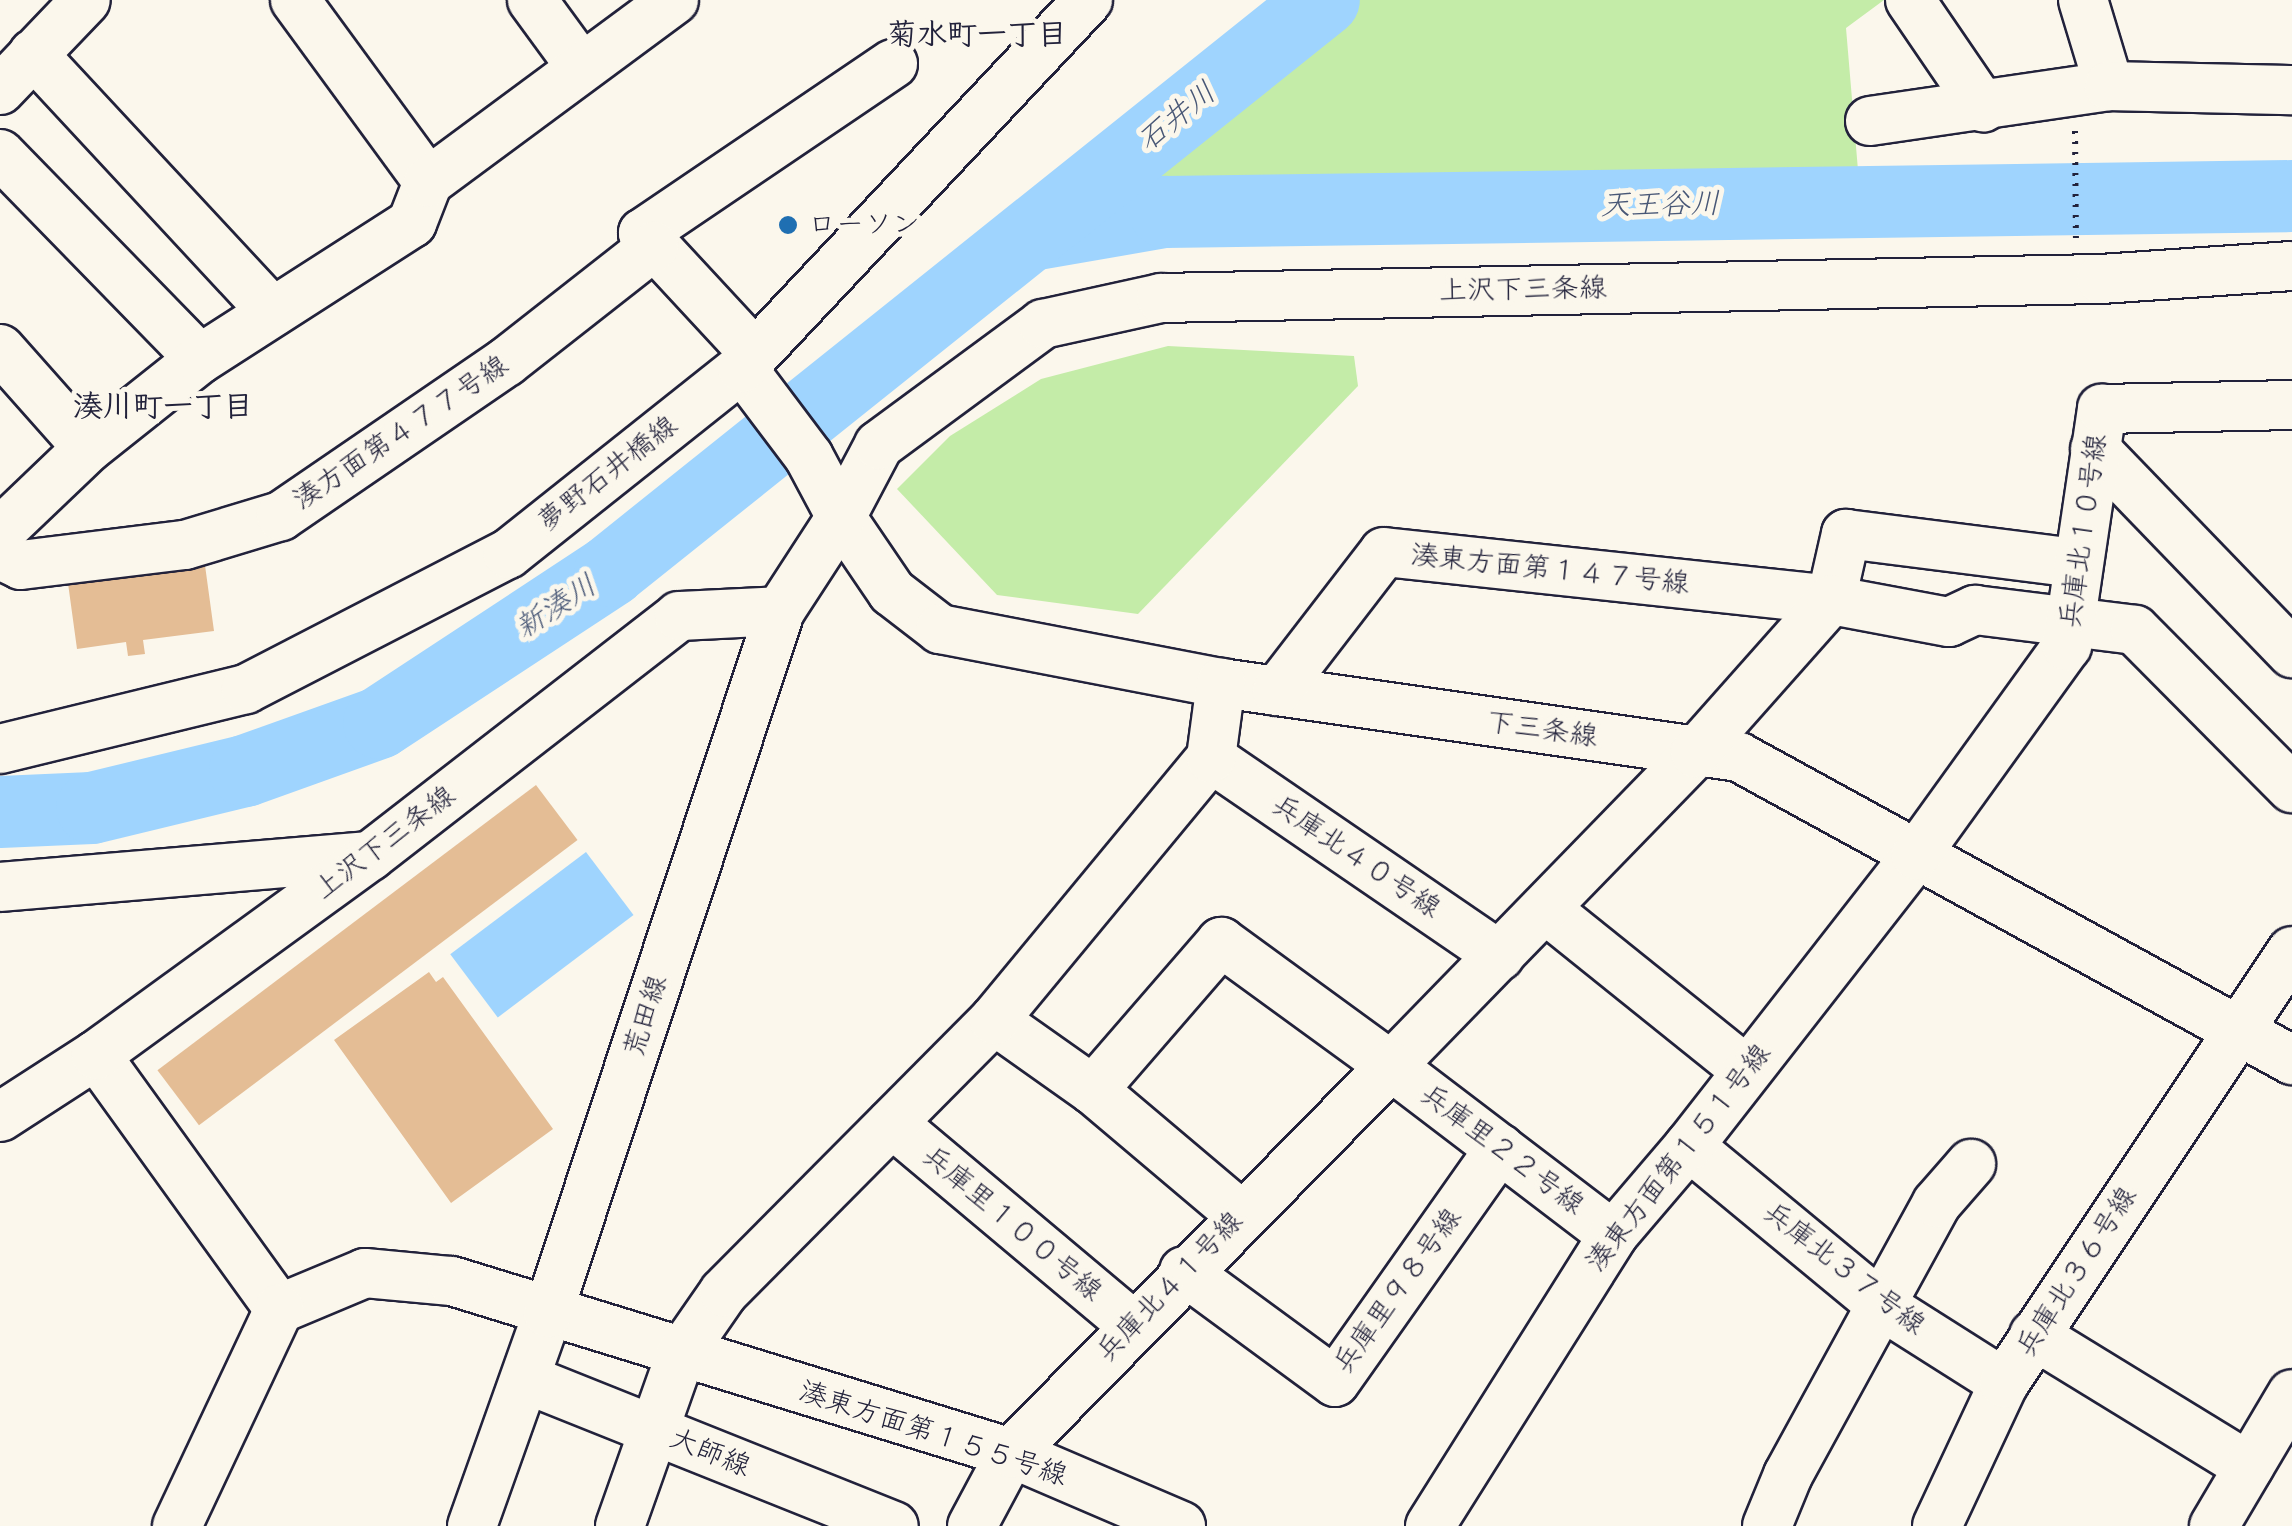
<!DOCTYPE html>
<meta charset="utf-8">
<style>
body{margin:0}
#map{position:relative;width:2292px;height:1526px;overflow:hidden;background:#fbf7ec;font-family:Pangolin,"Klee One",sans-serif}
div>[style]{position:absolute}
.green>*{inset:0;background:#c4eca8}
.water>*{inset:0;background:#9fd4fe;transform-origin:0 0}
.river>*{height:72px;margin:-36px;padding:0 36px;transform-origin:36px;border-radius:36px;background:#9fd4fe}
.building>*{inset:0;background:#e4bd95;transform-origin:0 0}
.path>*{height:6px;margin-top:-3px;transform-origin:0;background:repeating-linear-gradient(90deg,#22223b 0 2.5px,transparent 0 10.5px)}
.roads{filter:drop-shadow(2px 0 #22223b) drop-shadow(-2px 0 #22223b) drop-shadow(0 2px #22223b) drop-shadow(0 -2px #22223b)}
.minor>*{height:48px;margin:-24px;padding:0 24px;transform-origin:24px;border-radius:24px;background:#fbf7ec}
.dots>*{width:28px;height:28px;translate:-50% -50%;box-sizing:border-box;border:5px solid #fbf7ec;border-radius:50%}
span{translate:-50% -50%;white-space:nowrap;text-align:center;line-height:1.15;-webkit-text-stroke:10px #fbf7ec;paint-order:stroke}
.poi-label{font-size:28px;color:#22223b}
.left{translate:0 -50%;text-align:left}
.street-label{font-size:28px;color:#22223b}
.neighbourhood-label{font-size:30px;color:#22223b;font-weight:700}
.water-label{font-size:30px;color:#485776;font-style:italic}
</style>
<div id="map">
<div class="green">
<i style="clip-path:polygon(1359px 0,1884px 0,1846px 28px,1859px 182px,1112px 204px)"></i>
<i style="clip-path:polygon(1168px 346px,1354px 356px,1358px 386px,1138px 614px,997px 595px,897px 489px,950px 436px,1041px 379px)"></i>
</div>
<div class="water">
<i style="left:586px;top:852px;width:79px;height:170px;rotate:53deg"></i>
</div>
<div class="river">
<i style="left:1037px;top:234px;width:130px;rotate:-9.8deg"></i>
<i style="left:1165px;top:212px;width:1127px;rotate:-0.81deg"></i>
<i style="left:0;top:812px;width:92px;rotate:-2.5deg"></i>
<i style="left:92px;top:808px;width:157px;rotate:-13.6deg"></i>
<i style="left:245px;top:771px;width:142px;rotate:-19.7deg"></i>
<i style="left:379px;top:723px;width:277px;rotate:-33.3deg"></i>
<i style="left:610px;top:571px;width:914px;rotate:-38.65deg"></i>
</div>
<div class="building">
<i style="clip-path:polygon(204px 558px,214px 631px,143px 640px,145px 654px,128px 656px,126px 642px,77px 649px,67px 576px)"></i>
<i style="left:536px;top:785px;width:69px;height:474px;rotate:53deg"></i>
<i style="clip-path:polygon(429px 972px,436px 982px,443px 977px,553px 1129px,451px 1203px,334px 1040px)"></i>
</div>
<div class="path">
<i style="left:2075px;top:131px;width:107px;rotate:89.5deg"></i>
</div>
<div class="roads">
<div class="minor">
<i style="left:295px;top:0;width:225px;rotate:53.8deg"></i>
<i style="left:532px;top:0;width:83px;rotate:53.8deg"></i>
<i style="left:1910px;top:0;width:130px;rotate:55.7deg"></i>
<i style="left:2083px;top:0;width:90px;rotate:73.2deg"></i>
<i style="left:33px;top:54px;width:352px;rotate:47.1deg"></i>
<i style="left:0;top:90px;width:124px;rotate:-46.3deg"></i>
<i style="left:1870px;top:121px;width:242px;rotate:-8.3deg"></i>
<i style="left:2109px;top:86px;width:183px;rotate:1.3deg"></i>
<i style="left:0;top:154px;width:286px;rotate:45.7deg"></i>
<i style="left:0;top:349px;width:132px;rotate:48.4deg"></i>
<i style="left:755px;top:354px;width:165px;rotate:-132.8deg"></i>
<i style="left:643px;top:233px;width:302px;rotate:-34.1deg"></i>
<i style="left:742px;top:368px;width:111px;rotate:53deg"></i>
<i style="left:809px;top:457px;width:68px;rotate:61.9deg"></i>
<i style="left:841px;top:517px;width:91px;rotate:55.8deg"></i>
<i style="left:892px;top:592px;width:61px;rotate:37.6deg"></i>
<i style="left:940px;top:629px;width:286px;rotate:10.9deg"></i>
<i style="left:1221px;top:683px;width:523px;rotate:8.13deg"></i>
<i style="left:1739px;top:757px;width:631px;rotate:28.72deg"></i>
<i style="left:2095px;top:449px;width:284px;rotate:46deg"></i>
<i style="left:0;top:532px;width:122px;rotate:-43.7deg"></i>
<i style="left:88px;top:448px;width:143px;rotate:-38.5deg"></i>
<i style="left:200px;top:359px;width:252px;rotate:-32.7deg"></i>
<i style="left:412px;top:223px;width:44px;rotate:-68.7deg"></i>
<i style="left:428px;top:182px;width:306px;rotate:-36.5deg"></i>
<i style="left:0;top:555px;width:23px;rotate:25deg"></i>
<i style="left:21px;top:565px;width:165px;rotate:-7deg"></i>
<i style="left:185px;top:545px;width:100px;rotate:-16.8deg"></i>
<i style="left:281px;top:516px;width:273px;rotate:-34.4deg"></i>
<i style="left:506px;top:362px;width:188px;rotate:-38.1deg"></i>
<i style="left:1277px;top:691px;width:175px;rotate:-52.4deg"></i>
<i style="left:1384px;top:552px;width:450px;rotate:6.1deg"></i>
<i style="left:1831px;top:600px;width:68px;rotate:-77.2deg"></i>
<i style="left:1846px;top:534px;width:233px;rotate:7.2deg"></i>
<i style="left:0;top:749px;width:253px;rotate:-13.7deg"></i>
<i style="left:246px;top:689px;width:295px;rotate:-27.3deg"></i>
<i style="left:508px;top:554px;width:299px;rotate:-38.5deg"></i>
<i style="left:742px;top:368px;width:505px;rotate:-46.76deg"></i>
<i style="left:1211px;top:758px;width:350px;rotate:34.4deg"></i>
<i style="left:0;top:887px;width:371px;rotate:-4.8deg"></i>
<i style="left:1547px;top:910px;width:254px;rotate:38.8deg"></i>
<i style="left:994px;top:1020px;width:121px;rotate:35.3deg"></i>
<i style="left:1093px;top:1090px;width:196px;rotate:-49.1deg"></i>
<i style="left:1221px;top:942px;width:210px;rotate:36.1deg"></i>
<i style="left:1391px;top:1066px;width:436px;rotate:-45.8deg"></i>
<i style="left:1695px;top:753px;width:205px;rotate:-48.4deg"></i>
<i style="left:1831px;top:600px;width:120px;rotate:10.6deg"></i>
<i style="left:1949px;top:622px;width:29px;rotate:-25deg"></i>
<i style="left:1975px;top:610px;width:161px;rotate:7.1deg"></i>
<i style="left:2135px;top:630px;width:223px;rotate:45.2deg"></i>
<i style="left:96px;top:1055px;width:313px;rotate:54.2deg"></i>
<i style="left:279px;top:1309px;width:93px;rotate:-22.7deg"></i>
<i style="left:365px;top:1273px;width:87px;rotate:5.3deg"></i>
<i style="left:452px;top:1281px;width:585px;rotate:17.1deg"></i>
<i style="left:1011px;top:1453px;width:185px;rotate:23.2deg"></i>
<i style="left:1093px;top:1090px;width:194px;rotate:40.2deg"></i>
<i style="left:0;top:1117px;width:114px;rotate:-32.9deg"></i>
<i style="left:96px;top:1055px;width:339px;rotate:-36deg"></i>
<i style="left:370px;top:856px;width:391px;rotate:-37.8deg"></i>
<i style="left:679px;top:616px;width:101px;rotate:-2.8deg"></i>
<i style="left:892px;top:1123px;width:314px;rotate:40deg"></i>
<i style="left:1689px;top:1146px;width:249px;rotate:39.6deg"></i>
<i style="left:1881px;top:1305px;width:146px;rotate:32.4deg"></i>
<i style="left:1184px;top:1271px;width:187px;rotate:36.3deg"></i>
<i style="left:1335px;top:1382px;width:286px;rotate:-54.8deg"></i>
<i style="left:2034px;top:1335px;width:252px;rotate:31.5deg"></i>
<i style="left:526px;top:1379px;width:396px;rotate:21.8deg"></i>
<i style="left:177px;top:1526px;width:240px;rotate:-64.8deg"></i>
<i style="left:472px;top:1526px;width:226px;rotate:-70.4deg"></i>
<i style="left:548px;top:1313px;width:739px;rotate:-71.71deg"></i>
<i style="left:780px;top:611px;width:112px;rotate:-57deg"></i>
<i style="left:841px;top:517px;width:81px;rotate:-62.2deg"></i>
<i style="left:879px;top:445px;width:204px;rotate:-36.4deg"></i>
<i style="left:1043px;top:324px;width:121px;rotate:-12.4deg"></i>
<i style="left:1161px;top:298px;width:940px;rotate:-1.16deg"></i>
<i style="left:2101px;top:279px;width:191px;rotate:-3.9deg"></i>
<i style="left:620px;top:1526px;width:182px;rotate:-70.5deg"></i>
<i style="left:681px;top:1354px;width:75px;rotate:-55.3deg"></i>
<i style="left:724px;top:1292px;width:383px;rotate:-45.2deg"></i>
<i style="left:994px;top:1020px;width:340px;rotate:-50.4deg"></i>
<i style="left:1211px;top:758px;width:76px;rotate:-82.4deg"></i>
<i style="left:972px;top:1526px;width:83px;rotate:-61.9deg"></i>
<i style="left:1011px;top:1453px;width:542px;rotate:-45.52deg"></i>
<i style="left:1391px;top:1066px;width:279px;rotate:37.3deg"></i>
<i style="left:1430px;top:1526px;width:344px;rotate:-57.8deg"></i>
<i style="left:1613px;top:1235px;width:117px;rotate:-49.5deg"></i>
<i style="left:1689px;top:1146px;width:369px;rotate:-52deg"></i>
<i style="left:1916px;top:855px;width:258px;rotate:-54.2deg"></i>
<i style="left:2067px;top:646px;width:240px;rotate:-81.6deg"></i>
<i style="left:2102px;top:409px;width:190px;rotate:-1.2deg"></i>
<i style="left:1767px;top:1526px;width:55px;rotate:-67.6deg"></i>
<i style="left:1788px;top:1475px;width:310px;rotate:-61.3deg"></i>
<i style="left:1937px;top:1203px;width:52px;rotate:-48.9deg"></i>
<i style="left:1937px;top:1526px;width:158px;rotate:-64.9deg"></i>
<i style="left:2004px;top:1383px;width:519px;rotate:-56.31deg"></i>
<i style="left:2214px;top:1526px;width:153px;rotate:-59.4deg"></i>
</div>
</div>
<div class="dots">
<i style="left:788px;top:225px;background:#1f6fb2"></i>
</div>
<div class="poi-label">
<span class="left" style="left:808px;top:225px">ローソン</span>
</div>
<div class="street-label">
<span style="left:1523px;top:290px;rotate:-1deg">上沢下三条線</span>
<span style="left:401px;top:433px;rotate:-34deg">湊方面第４７７号線</span>
<span style="left:608px;top:474px;rotate:-38deg">夢野石井橋線</span>
<span style="left:2084px;top:531px;rotate:-82deg">兵庫北１０号線</span>
<span style="left:1550px;top:570px;rotate:6deg">湊東方面第１４７号線</span>
<span style="left:1542px;top:730px;rotate:8deg">下三条線</span>
<span style="left:385px;top:843px;rotate:-37deg">上沢下三条線</span>
<span style="left:1356px;top:857px;rotate:34deg">兵庫北４０号線</span>
<span style="left:646px;top:1016px;rotate:-72deg">荒田線</span>
<span style="left:1502px;top:1150px;rotate:37deg">兵庫里２２号線</span>
<span style="left:1679px;top:1158px;rotate:-52deg">湊東方面第１５１号線</span>
<span style="left:1012px;top:1224px;rotate:40deg">兵庫里１００号線</span>
<span style="left:1844px;top:1269px;rotate:38deg">兵庫北３７号線</span>
<span style="left:2077px;top:1272px;rotate:-57deg">兵庫北３６号線</span>
<span style="left:1170px;top:1287px;rotate:-46deg">兵庫北４１号線</span>
<span style="left:1398px;top:1291px;rotate:-54deg">兵庫里９８号線</span>
<span style="left:933px;top:1434px;rotate:18deg">湊東方面第１５５号線</span>
<span style="left:710px;top:1453px;rotate:22deg">大師線</span>
</div>
<div class="neighbourhood-label">
<span style="left:977px;top:35px">菊水町一丁目</span>
<span style="left:163px;top:407px">湊川町一丁目</span>
</div>
<div class="water-label">
<span style="left:1177px;top:117px;rotate:-39deg">石井川</span>
<span style="left:1660px;top:205px;rotate:-1deg">天王谷川</span>
<span style="left:556px;top:607px;rotate:-33deg">新湊川</span>
</div>
</div>
